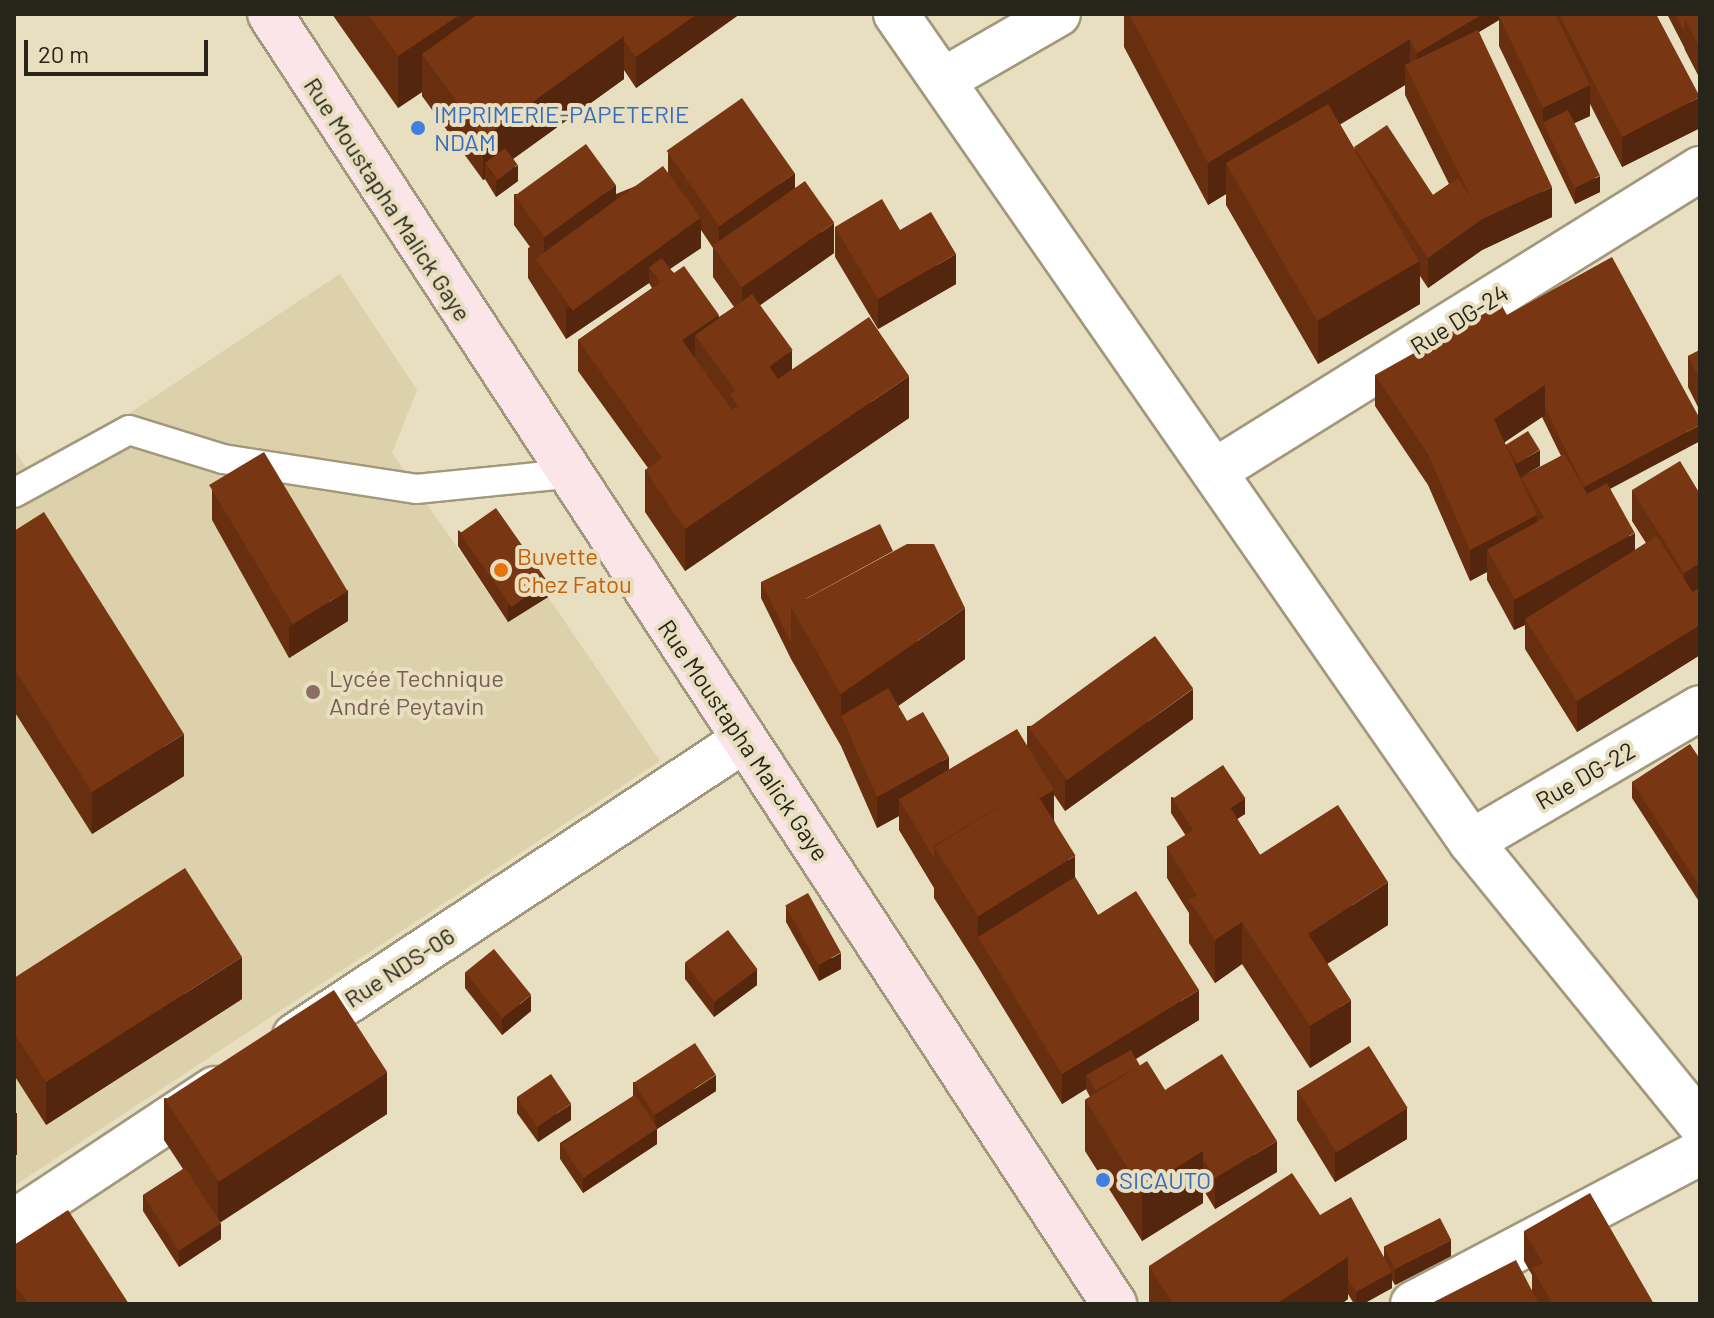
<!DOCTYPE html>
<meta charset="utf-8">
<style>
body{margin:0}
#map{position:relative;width:1714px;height:1318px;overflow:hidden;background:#e8dec0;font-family:Barlow,sans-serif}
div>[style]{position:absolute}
.built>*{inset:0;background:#ddd1ac}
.roads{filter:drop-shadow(2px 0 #a2987c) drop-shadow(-2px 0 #a2987c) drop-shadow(0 2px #a2987c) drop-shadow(0 -2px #a2987c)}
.lane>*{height:28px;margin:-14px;padding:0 14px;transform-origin:14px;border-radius:14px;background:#fff}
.street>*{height:44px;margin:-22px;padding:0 22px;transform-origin:22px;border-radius:22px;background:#fff}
.secondary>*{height:44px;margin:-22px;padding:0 22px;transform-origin:22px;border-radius:22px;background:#fbe5e8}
.wall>*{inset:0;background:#672f0f}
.shaded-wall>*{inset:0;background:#54260d;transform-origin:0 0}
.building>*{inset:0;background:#783712;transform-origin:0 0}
.dots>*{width:22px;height:22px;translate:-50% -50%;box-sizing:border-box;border:4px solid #e8dec0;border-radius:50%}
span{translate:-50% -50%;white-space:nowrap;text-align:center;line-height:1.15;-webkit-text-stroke:8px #e8dec0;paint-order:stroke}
.shop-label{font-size:24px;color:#366cbe}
.left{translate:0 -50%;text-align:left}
.street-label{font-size:24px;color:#272419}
.food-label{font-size:24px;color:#c56008}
.education-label{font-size:24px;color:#785e54}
.frame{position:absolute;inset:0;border:16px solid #272419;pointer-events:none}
.scale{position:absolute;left:24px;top:40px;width:184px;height:36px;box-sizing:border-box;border:4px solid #272419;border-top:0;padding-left:10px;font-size:24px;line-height:28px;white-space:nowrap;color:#272419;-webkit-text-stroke:6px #e8dec0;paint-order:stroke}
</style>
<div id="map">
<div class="built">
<i style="clip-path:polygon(340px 274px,417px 390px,392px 453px,508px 622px,548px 597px,660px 761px,14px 1186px,14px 450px,33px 477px)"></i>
</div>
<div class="roads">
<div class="lane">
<i style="left:14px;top:493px;width:131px;rotate:-28.7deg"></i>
<i style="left:129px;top:430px;width:98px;rotate:17.1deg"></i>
<i style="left:223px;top:459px;width:195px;rotate:8.8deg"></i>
<i style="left:416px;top:489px;width:151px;rotate:-5.7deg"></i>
</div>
<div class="street">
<i style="left:896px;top:14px;width:1008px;rotate:55.22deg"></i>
<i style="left:1471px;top:842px;width:363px;rotate:50.9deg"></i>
<i style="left:947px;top:78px;width:128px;rotate:-30deg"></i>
<i style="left:1218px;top:469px;width:568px;rotate:-31.9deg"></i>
<i style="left:1471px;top:842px;width:265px;rotate:-30.3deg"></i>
<i style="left:295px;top:1036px;width:538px;rotate:-33.39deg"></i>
<i style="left:14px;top:1222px;width:241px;rotate:-33.5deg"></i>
<i style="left:1413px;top:1304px;width:324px;rotate:-27.8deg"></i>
</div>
<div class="secondary">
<i style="left:270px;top:14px;width:1542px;rotate:56.8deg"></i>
</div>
</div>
<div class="wall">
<i style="clip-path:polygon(332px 14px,737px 14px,737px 16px,636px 88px,624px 70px,624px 79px,513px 159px,518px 181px,496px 197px,485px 179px,483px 180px,422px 96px,422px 92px,398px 108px)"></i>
<i style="clip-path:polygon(evenodd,1124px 14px,1656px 14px,1700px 128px,1622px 167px,1590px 104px,1590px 116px,1574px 123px,1600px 192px,1575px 204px,1499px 46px,1499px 20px,1479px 32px,1552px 217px,1482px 250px,1428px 288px,1420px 276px,1420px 304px,1318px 364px,1226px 205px,1226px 194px,1208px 205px,1124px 47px,1124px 14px,1405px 85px,1405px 95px,1449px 184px,1433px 195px,1354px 148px,1340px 124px,1405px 85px)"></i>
<i style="clip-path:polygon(1667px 14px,1700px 14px,1700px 79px,1685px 50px,1684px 47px)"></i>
<i style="clip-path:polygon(evenodd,668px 153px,795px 188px,834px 253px,760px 305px,792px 369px,909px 418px,685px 571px,645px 512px,645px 470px,648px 468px,578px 371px,578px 340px,652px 288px,649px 283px,566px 339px,528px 278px,528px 248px,530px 247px,514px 225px,514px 194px,616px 194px,668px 173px,668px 153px,701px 230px,713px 248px,713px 277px,734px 307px,719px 317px,670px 269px,701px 248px,701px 230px)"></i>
<i style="clip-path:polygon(835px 227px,900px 230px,956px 284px,878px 329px,835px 257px)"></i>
<i style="clip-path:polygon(evenodd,1507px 315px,1700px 441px,1610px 489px,1635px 550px,1646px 543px,1632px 521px,1632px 490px,1700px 494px,1700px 655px,1577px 732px,1525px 649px,1525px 625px,1514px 630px,1487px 580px,1487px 572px,1470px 581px,1428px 485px,1375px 406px,1375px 375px,1507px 315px,1542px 417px,1561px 456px,1520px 477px,1540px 466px,1505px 444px,1505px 442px,1542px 417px)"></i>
<i style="clip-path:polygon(1700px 350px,1700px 411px,1688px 387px,1688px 356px)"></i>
<i style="clip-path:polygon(212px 489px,348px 621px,289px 658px,212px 520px)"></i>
<i style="clip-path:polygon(458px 530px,548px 597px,508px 622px,458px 546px)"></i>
<i style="clip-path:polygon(14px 531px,184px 776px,92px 834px,14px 711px)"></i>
<i style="clip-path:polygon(761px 582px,965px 659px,898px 706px,907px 721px,949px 770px,1027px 745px,1027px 726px,1193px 719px,1065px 811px,1054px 795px,1054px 820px,1075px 877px,1098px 915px,1199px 1020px,1136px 1059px,1140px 1066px,1165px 1090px,1277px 1172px,1215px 1209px,1203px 1189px,1203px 1203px,1142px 1241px,1085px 1151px,1085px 1100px,1090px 1097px,1086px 1089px,1062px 1104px,978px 967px,934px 898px,934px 888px,899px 830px,899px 816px,877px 828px,841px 746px,791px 659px,761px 598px)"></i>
<i style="clip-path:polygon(1700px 759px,1700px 903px,1632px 798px,1632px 782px)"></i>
<i style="clip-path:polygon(1171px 797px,1245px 814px,1237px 819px,1260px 855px,1388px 925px,1327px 964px,1351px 1042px,1310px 1068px,1242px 964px,1215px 983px,1189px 943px,1189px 913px,1167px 878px,1167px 848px,1186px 836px,1171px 813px)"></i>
<i style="clip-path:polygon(786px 906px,841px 969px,819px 981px,786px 922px)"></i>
<i style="clip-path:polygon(685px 963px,757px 985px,714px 1017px,685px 979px)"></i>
<i style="clip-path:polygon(465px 972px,531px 1011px,502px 1035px,465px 988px)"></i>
<i style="clip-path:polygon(14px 978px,242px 999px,46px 1125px,14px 1075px)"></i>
<i style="clip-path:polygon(633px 1082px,716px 1091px,657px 1129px,657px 1144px,583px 1193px,560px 1159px,560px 1143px,633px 1096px)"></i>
<i style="clip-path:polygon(1297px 1090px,1407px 1139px,1335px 1182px,1297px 1120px)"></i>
<i style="clip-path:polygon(517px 1097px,571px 1120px,538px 1142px,517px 1113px)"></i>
<i style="clip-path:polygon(164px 1098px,387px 1114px,220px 1222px,221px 1239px,179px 1267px,143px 1211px,143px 1195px,183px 1169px,164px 1140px)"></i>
<i style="clip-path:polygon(1320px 1215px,1384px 1257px,1384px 1247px,1451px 1256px,1395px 1285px,1392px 1280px,1392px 1288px,1363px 1304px,1354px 1304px,1348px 1294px,1348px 1299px,1341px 1304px,1149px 1304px,1149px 1266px)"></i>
<i style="clip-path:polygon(1524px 1231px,1654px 1304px,1430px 1304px,1532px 1291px,1532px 1275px,1524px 1261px)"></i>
<i style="clip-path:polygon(14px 1245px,129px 1304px,14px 1304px)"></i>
</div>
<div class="shaded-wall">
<i style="clip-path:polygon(461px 14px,537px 14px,422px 54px,422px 92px,398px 108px,398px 56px)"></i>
<i style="clip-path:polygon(697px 14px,737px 14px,737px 16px,636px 88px,636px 57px)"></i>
<i style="clip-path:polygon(1483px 14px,1510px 14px,1499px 16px,1499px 20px,1417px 69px,1417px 53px)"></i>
<i style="clip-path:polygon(624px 36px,624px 79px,492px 174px,485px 163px,485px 179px,483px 180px,483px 138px)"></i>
<i style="clip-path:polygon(1410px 39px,1410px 75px,1405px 65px,1405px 85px,1239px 186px,1226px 163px,1226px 194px,1208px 205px,1208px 163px)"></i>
<i style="clip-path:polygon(1590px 85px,1590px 116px,1549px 135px,1543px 122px,1543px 138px,1543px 108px)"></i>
<i style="clip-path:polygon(1700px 97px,1700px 128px,1622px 167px,1622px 137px)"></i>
<i style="clip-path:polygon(518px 165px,518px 181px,496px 197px,496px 181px)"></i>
<i style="clip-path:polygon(795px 173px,795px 203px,719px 257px,719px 226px)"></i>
<i style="clip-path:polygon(1600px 176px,1600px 192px,1575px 204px,1575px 188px)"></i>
<i style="clip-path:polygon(616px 185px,616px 215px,544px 267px,544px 236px)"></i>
<i style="clip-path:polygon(1552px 187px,1552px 217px,1482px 250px,1428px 288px,1428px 258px,1482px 219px)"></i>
<i style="clip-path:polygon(701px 218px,701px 248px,656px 278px,649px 268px,649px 283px,566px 339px,566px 309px)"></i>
<i style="clip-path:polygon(834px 223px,834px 253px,742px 318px,742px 287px)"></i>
<i style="clip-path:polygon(956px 254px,956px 284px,878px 329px,878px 299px)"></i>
<i style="clip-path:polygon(1420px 261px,1420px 304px,1318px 364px,1318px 321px)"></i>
<i style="clip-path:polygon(719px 315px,719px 345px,695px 334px,695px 362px,682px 340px)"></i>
<i style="clip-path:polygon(792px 350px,792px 380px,738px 406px,734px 390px)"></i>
<i style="clip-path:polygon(909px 376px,909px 418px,685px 571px,685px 529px)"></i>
<i style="clip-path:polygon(1545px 385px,1545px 415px,1494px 449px,1494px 419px)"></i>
<i style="clip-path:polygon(1700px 425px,1700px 441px,1584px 502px,1584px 487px)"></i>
<i style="clip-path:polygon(1540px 450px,1540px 466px,1512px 482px,1512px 466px)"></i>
<i style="clip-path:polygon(1537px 515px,1537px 545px,1487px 550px,1487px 572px,1470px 581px,1470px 550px)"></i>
<i style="clip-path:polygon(1635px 533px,1635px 564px,1525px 619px,1525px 625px,1514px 630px,1514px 600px)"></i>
<i style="clip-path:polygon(1700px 563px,1700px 594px,1684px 604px,1684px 573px)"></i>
<i style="clip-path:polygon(548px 581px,548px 597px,508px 622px,508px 606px)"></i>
<i style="clip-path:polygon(348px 590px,348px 621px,289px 658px,289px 627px)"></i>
<i style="clip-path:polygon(965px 608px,965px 659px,851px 739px,841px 716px,841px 694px)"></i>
<i style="clip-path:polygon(1700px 625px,1700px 655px,1577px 732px,1577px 701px)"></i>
<i style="clip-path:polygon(1193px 689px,1193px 719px,1065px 811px,1065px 781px)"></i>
<i style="clip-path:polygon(184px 734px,184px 776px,92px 834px,92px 792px)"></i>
<i style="clip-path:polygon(949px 757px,949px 787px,899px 799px,899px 816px,877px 828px,877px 797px)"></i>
<i style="clip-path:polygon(1054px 790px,1054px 820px,940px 856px)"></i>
<i style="clip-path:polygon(1245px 798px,1245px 814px,1193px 847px,1193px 831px)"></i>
<i style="clip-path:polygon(1075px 856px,1075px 907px,978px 937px,978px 915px)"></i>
<i style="clip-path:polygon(1388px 882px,1388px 925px,1308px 976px,1308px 934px)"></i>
<i style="clip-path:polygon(1242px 922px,1242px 964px,1215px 983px,1215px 940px)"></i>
<i style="clip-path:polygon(841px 953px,841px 969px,819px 981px,819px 965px)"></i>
<i style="clip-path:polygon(242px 957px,242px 999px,46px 1125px,46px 1082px)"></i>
<i style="clip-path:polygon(757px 969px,757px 985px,714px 1017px,714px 1001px)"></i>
<i style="clip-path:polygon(1199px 990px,1199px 1020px,1092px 1085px,1086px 1075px,1086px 1089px,1062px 1104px,1062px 1074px)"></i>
<i style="clip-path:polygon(531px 995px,531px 1011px,502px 1035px,502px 1019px)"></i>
<i style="clip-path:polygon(1351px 1000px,1351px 1042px,1310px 1068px,1310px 1026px)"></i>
<i style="clip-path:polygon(387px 1072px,387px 1114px,218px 1224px,218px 1181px)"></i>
<i style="clip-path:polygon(716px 1075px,716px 1091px,657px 1129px,657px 1144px,583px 1193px,583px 1177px,655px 1130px,655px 1115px)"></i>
<i style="clip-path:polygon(571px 1104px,571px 1120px,538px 1142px,538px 1126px)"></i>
<i style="clip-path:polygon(1407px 1108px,1407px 1139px,1335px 1182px,1335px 1152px)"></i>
<i style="left:17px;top:1113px;width:42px;height:4px;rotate:90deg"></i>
<i style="clip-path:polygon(1277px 1141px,1277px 1172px,1215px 1209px,1215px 1178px)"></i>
<i style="clip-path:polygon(1203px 1151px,1203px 1203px,1142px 1241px,1142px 1190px)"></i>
<i style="clip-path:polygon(221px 1223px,221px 1239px,179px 1267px,179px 1251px)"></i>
<i style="clip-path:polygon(1451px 1240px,1451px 1256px,1395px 1285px,1395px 1269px)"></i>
<i style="clip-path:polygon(1348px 1257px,1348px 1299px,1341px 1304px,1276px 1304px)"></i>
<i style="clip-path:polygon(1392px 1272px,1392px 1288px,1363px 1304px,1356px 1304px,1356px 1292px)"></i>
</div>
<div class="building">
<i style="clip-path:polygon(368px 14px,461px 14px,398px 56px)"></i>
<i style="clip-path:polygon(478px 14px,607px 14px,624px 36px,483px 138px,422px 54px)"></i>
<i style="clip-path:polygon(607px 14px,697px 14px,636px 57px,624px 40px,624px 36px)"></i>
<i style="clip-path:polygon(1129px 14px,1396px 14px,1410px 39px,1208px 163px)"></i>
<i style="clip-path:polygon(1396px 14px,1483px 14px,1417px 53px)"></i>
<i style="clip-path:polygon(1502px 14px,1555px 14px,1590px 85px,1543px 108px,1499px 16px)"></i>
<i style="clip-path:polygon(1559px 14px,1656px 14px,1700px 97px,1622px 137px)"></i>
<i style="clip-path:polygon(1675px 14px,1695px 14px,1685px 20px,1684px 31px)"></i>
<i style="clip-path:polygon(1695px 14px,1700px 14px,1700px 48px,1685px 20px)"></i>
<i style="clip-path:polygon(1478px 30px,1552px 187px,1482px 219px,1428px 258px,1354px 147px,1387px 125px,1433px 195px,1458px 178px,1472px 199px,1405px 65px)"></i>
<i style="left:742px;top:98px;width:92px;height:92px;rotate:55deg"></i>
<i style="left:1328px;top:104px;width:182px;height:118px;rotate:60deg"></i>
<i style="left:1568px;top:110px;width:73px;height:28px;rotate:64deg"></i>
<i style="left:586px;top:144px;width:51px;height:88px;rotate:54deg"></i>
<i style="left:505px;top:148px;width:21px;height:25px;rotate:53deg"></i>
<i style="left:663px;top:166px;width:64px;height:158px;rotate:54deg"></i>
<i style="left:805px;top:181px;width:51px;height:113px;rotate:55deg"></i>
<i style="clip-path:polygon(882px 199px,900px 230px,931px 212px,956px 254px,878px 299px,835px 227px)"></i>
<i style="clip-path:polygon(1612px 257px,1700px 419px,1700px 425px,1584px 487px,1545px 407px,1545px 385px,1507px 315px)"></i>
<i style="left:662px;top:258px;width:19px;height:16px;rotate:54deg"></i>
<i style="clip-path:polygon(684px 266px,719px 315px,682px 340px,732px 410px,662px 458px,578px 340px)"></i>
<i style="left:752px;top:294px;width:69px;height:70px;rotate:54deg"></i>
<i style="clip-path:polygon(1501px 304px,1545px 385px,1494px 419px,1537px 515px,1470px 550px,1428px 454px,1375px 375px)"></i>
<i style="clip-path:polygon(869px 317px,909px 376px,685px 529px,645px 470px,738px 406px,730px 394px,769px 366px,778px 379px)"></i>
<i style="clip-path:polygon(1700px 350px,1700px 380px,1688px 356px)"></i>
<i style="left:1528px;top:431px;width:22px;height:26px;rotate:58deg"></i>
<i style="left:264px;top:452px;width:162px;height:64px;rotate:59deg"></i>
<i style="left:1564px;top:454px;width:46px;height:49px;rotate:60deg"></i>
<i style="clip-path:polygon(1680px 461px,1700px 494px,1700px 563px,1684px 573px,1632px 490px)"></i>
<i style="left:1607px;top:483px;width:57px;height:137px;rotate:61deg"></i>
<i style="left:496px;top:508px;width:90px;height:44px;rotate:55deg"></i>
<i style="clip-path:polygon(44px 512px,184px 734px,92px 792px,14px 668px,14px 531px)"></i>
<i style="clip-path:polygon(880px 524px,893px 551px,791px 607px,791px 643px,761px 582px)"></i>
<i style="clip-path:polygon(1657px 536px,1700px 604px,1700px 625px,1577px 701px,1525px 619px)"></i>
<i style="clip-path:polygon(907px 544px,934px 544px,965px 608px,841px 694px,791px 607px)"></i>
<i style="clip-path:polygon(1700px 588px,1700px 604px,1692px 592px)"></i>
<i style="left:1155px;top:636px;width:65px;height:156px;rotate:54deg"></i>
<i style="clip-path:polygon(888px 688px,907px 721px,923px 712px,949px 757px,877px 797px,841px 716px)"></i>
<i style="clip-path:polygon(1017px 729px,1054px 790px,1040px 798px,1032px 786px,934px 846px,934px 858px,899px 799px)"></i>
<i style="clip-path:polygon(1690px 744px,1700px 759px,1700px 887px,1632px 782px)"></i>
<i style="left:1223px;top:765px;width:40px;height:61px;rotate:56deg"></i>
<i style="left:1032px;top:786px;width:82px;height:115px;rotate:58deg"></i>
<i style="clip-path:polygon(1338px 805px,1388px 882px,1308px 934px,1351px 1000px,1310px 1026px,1242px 922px,1215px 940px,1189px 900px)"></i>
<i style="left:1230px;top:807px;width:57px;height:75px;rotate:58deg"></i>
<i style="clip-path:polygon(185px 868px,242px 957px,46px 1082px,14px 1033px,14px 978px)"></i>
<i style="clip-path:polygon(1075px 877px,1098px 915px,1136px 891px,1199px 990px,1062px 1074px,978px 937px)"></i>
<i style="left:808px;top:893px;width:68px;height:26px;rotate:61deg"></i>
<i style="left:728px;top:930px;width:49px;height:54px;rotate:53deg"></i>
<i style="left:494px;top:949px;width:59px;height:37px;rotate:51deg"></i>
<i style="left:334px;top:990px;width:98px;height:201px;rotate:57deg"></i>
<i style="left:695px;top:1043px;width:38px;height:73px;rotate:57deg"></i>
<i style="left:1369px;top:1046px;width:73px;height:84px;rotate:58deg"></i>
<i style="left:1131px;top:1050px;width:18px;height:51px;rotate:61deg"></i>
<i style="clip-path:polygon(1222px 1054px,1277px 1141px,1215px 1178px,1203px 1159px,1203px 1151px,1165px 1090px)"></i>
<i style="left:1147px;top:1061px;width:106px;height:73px;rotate:58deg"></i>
<i style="left:551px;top:1074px;width:36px;height:41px;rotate:56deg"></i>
<i style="left:635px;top:1095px;width:40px;height:89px;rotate:56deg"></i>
<i style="left:185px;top:1168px;width:66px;height:50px;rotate:57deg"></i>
<i style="clip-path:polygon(1292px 1173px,1348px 1257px,1276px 1304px,1173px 1304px,1149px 1266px)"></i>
<i style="clip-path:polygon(1590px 1193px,1654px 1304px,1553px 1304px,1532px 1268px,1543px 1263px,1524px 1231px)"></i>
<i style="clip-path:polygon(1351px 1197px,1392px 1272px,1356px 1292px,1348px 1278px,1348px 1257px,1320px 1215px)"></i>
<i style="clip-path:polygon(68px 1210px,129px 1304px,28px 1304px,14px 1283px,14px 1245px)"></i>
<i style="left:1440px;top:1218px;width:25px;height:63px;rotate:63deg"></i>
<i style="clip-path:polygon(1516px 1260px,1539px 1304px,1430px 1304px)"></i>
</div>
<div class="dots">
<i style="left:418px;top:128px;background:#3f7fe0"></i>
<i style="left:501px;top:570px;background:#e8710a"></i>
<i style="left:313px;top:692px;background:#8d6e63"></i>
<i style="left:1103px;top:1180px;background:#3f7fe0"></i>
</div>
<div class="shop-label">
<span class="left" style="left:434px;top:128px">IMPRIMERIE-PAPETERIE<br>NDAM</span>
<span class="left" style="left:1119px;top:1180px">SICAUTO</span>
</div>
<div class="street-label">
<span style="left:388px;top:199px;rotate:57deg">Rue Moustapha Malick Gaye</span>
<span style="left:1459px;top:319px;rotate:-32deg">Rue DG-24</span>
<span style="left:744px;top:740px;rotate:56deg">Rue Moustapha Malick Gaye</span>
<span style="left:1585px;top:775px;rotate:-30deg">Rue DG-22</span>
<span style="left:399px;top:967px;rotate:-33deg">Rue NDS-06</span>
</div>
<div class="food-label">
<span class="left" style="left:517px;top:570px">Buvette<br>Chez Fatou</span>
</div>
<div class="education-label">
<span class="left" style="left:329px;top:692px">Lycée Technique<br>André Peytavin</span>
</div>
<div class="frame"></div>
<div class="scale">20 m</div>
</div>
